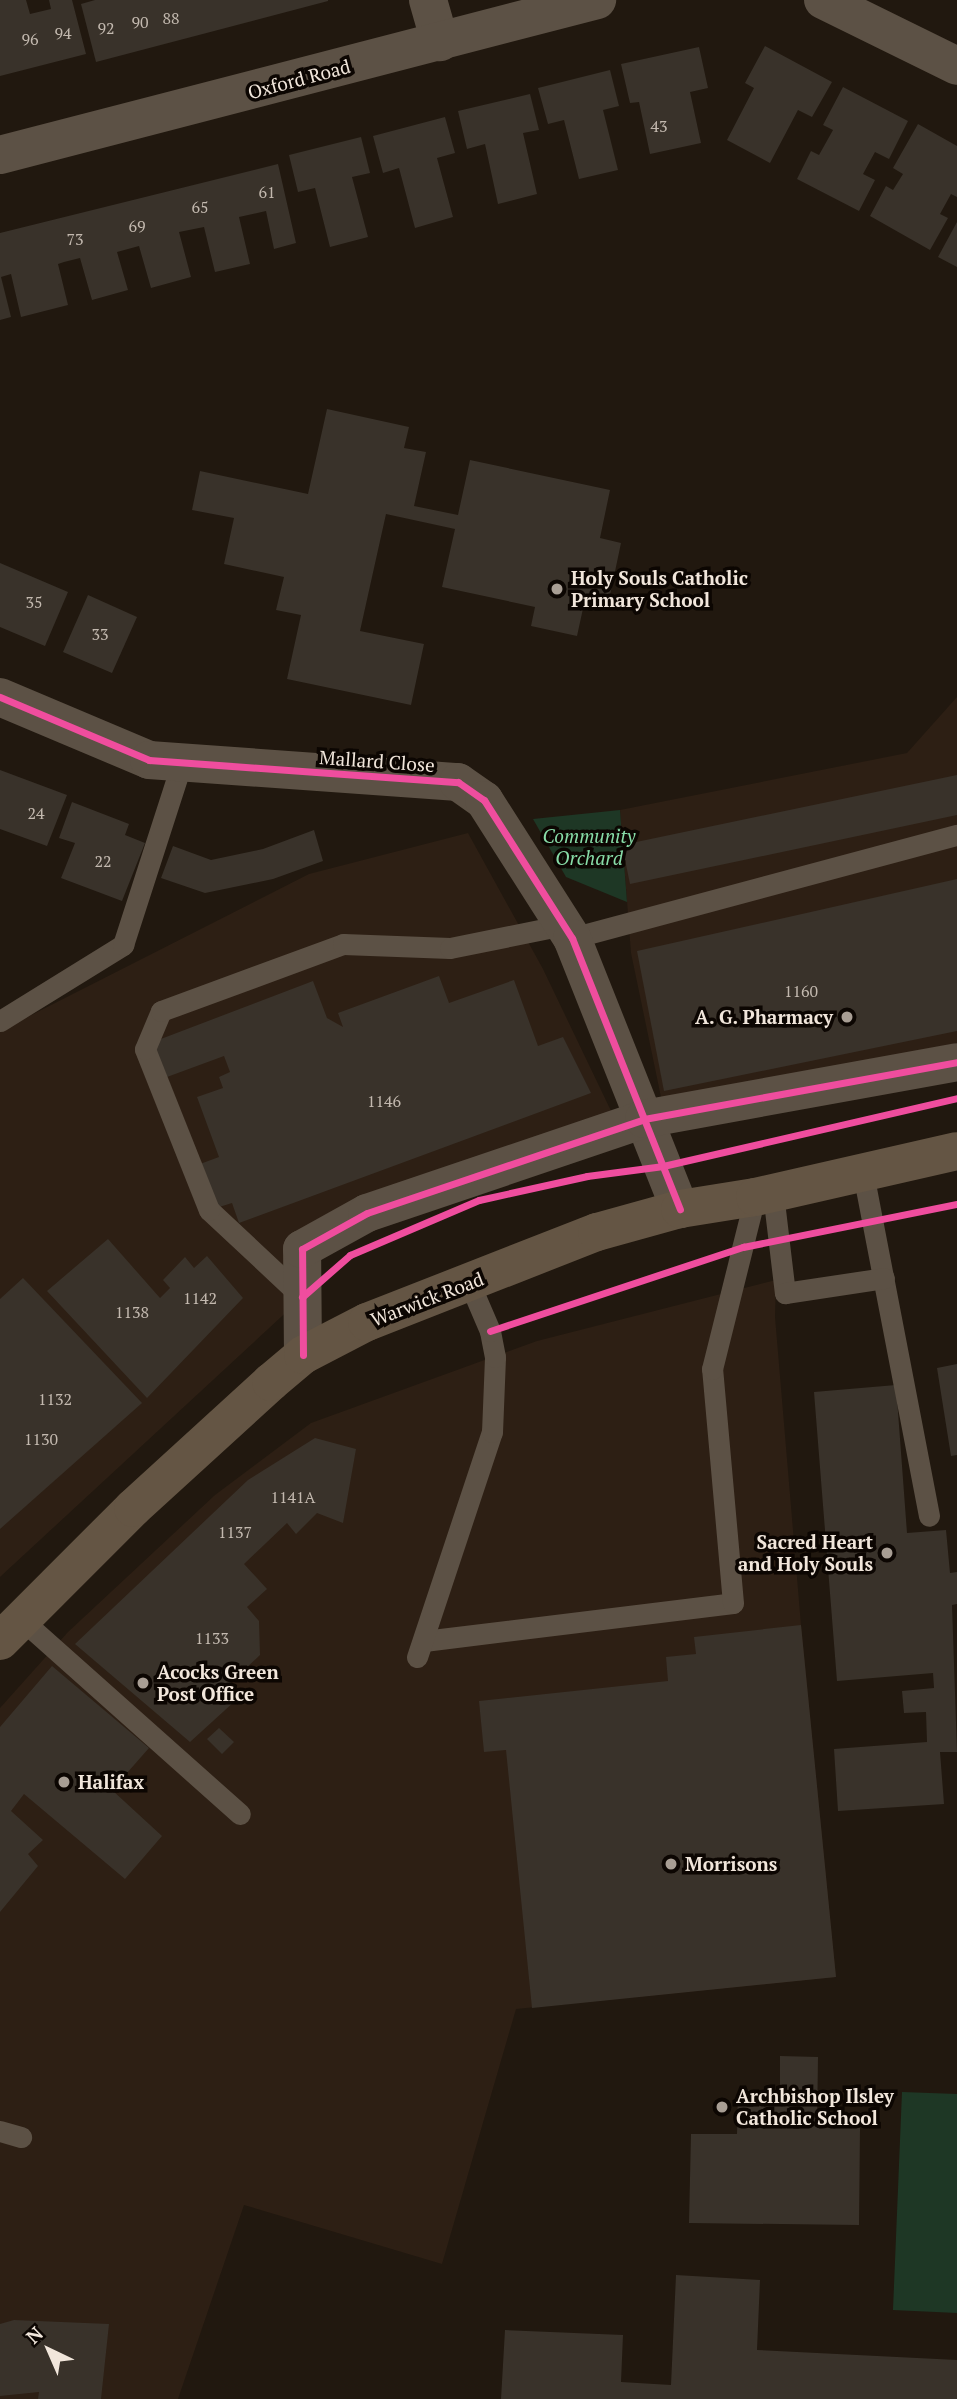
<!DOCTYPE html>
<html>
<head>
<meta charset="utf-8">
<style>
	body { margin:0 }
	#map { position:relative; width:957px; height:2399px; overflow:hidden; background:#21180f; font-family:"PT Serif",serif }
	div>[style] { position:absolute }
	.commercial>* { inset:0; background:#2d1f14 }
	.green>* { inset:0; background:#1e3725 }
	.building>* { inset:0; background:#39322a }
	.lane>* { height:21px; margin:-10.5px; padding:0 10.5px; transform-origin:10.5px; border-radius:10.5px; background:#5c5145 }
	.street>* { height:38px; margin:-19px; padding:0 19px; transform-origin:19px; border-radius:19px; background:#5c5145 }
	.highway>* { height:38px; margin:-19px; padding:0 19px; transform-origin:19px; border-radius:19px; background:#645544 }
	.cycleway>* { height:7px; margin:-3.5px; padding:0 3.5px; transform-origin:3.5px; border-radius:3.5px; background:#ef4d9e }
	.dots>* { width:19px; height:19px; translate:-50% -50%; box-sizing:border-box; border:4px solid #0c0602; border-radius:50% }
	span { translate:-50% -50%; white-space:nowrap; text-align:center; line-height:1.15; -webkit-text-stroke:7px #0c0602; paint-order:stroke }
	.number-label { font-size:16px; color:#c3b9af }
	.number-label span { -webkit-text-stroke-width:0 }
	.street-label { font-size:19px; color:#f1e6db }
	.poi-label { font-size:19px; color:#f1e6db; font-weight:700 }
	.left { translate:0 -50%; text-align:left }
	.right { translate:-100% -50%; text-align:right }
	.park-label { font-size:19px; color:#88dda8; font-style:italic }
	.north { position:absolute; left:14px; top:2315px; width:70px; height:70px; -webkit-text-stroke:5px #0c0602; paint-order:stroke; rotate:316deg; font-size:19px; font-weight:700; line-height:28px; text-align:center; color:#f1e6db }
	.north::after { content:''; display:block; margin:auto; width:24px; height:32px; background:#f1e6db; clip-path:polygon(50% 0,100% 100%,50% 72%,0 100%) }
</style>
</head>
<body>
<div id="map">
	<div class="commercial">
		<div style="clip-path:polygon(957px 697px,957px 1043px,662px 1102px,631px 953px,620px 810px,907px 753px)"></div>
		<div style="clip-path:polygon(468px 833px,543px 969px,613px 1115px,287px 1249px,294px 1305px,0 1577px,0 1031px,309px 874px)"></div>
		<div style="clip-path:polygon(776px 1280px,775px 1317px,801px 1625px,836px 1977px,516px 2009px,442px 2264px,244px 2205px,178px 2399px,0 2399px,0 1708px,68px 1632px,215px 1495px,311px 1423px,537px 1341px)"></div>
	</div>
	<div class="green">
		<div style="clip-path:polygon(620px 810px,627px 902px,566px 877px,533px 819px)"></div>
		<div style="clip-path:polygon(902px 2092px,957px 2094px,957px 2313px,893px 2310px)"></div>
	</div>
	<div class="building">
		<div style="clip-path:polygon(0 0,26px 0,30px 14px,51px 9px,49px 0,72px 0,86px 54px,0 76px)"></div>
		<div style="clip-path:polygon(95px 0,328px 0,328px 1px,96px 62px,81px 4px)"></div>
		<div style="clip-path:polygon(765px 46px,832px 82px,812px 117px,798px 110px,770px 163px,727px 140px,754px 88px,745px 83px)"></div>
		<div style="clip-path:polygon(699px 47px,708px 88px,690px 92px,701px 143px,650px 154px,639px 102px,630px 103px,621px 64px)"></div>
		<div style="clip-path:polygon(610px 70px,619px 106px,603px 110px,618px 170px,579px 179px,564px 120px,548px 124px,538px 88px)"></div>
		<div style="clip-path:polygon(843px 87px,908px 121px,889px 159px,875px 152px,863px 174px,875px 180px,859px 211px,797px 179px,811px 151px,819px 155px,833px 130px,823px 125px)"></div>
		<div style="clip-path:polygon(530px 94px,539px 130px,523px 133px,537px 194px,498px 204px,485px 144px,467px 149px,458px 111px)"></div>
		<div style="clip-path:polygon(445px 117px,455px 153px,437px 158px,453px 217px,415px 228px,399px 168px,383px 173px,373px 136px)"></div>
		<div style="clip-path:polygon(918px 124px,957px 146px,957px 197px,951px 194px,940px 214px,948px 218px,930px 250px,870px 216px,886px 186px,893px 190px,903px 174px,893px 168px)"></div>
		<div style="clip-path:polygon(361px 137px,370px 173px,352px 177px,368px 237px,330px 247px,315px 188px,298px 192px,289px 155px)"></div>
		<div style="clip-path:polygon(278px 164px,296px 243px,274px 249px,266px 211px,239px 217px,250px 264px,215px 272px,204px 227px,179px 232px,191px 277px,151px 288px,139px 246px,117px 252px,128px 290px,92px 300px,80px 258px,64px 262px,58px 264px,68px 305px,21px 317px,11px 274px,1px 277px,11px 317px,0 320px,0 233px)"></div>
		<div style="clip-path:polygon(957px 222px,957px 267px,938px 257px)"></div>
		<div style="clip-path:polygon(327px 409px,409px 427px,404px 448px,426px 452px,414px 506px,458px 515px,470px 460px,610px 490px,600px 538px,621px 543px,609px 600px,586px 595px,577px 636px,531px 626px,535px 607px,442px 587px,455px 529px,386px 514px,360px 631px,424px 644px,411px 705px,287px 679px,301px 615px,276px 610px,284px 577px,224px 564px,234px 518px,192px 510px,200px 471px,308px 494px)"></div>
		<div style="clip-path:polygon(0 563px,68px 592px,45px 646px,0 627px)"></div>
		<div style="clip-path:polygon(88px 595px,137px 617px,112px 673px,63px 652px)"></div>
		<div style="clip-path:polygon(0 770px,67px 795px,47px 846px,0 829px)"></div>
		<div style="clip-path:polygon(957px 775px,957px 815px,630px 884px,622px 845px)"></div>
		<div style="clip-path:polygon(72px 802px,129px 824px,125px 835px,145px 843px,122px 901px,61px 878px,75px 843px,59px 838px)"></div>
		<div style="clip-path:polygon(314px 830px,323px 861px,273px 879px,205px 893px,161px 878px,173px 846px,211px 860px,263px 849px)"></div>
		<div style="clip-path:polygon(957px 879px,957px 1031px,664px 1091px,637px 951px)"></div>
		<div style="clip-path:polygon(439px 976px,449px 1003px,514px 980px,538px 1046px,563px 1037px,591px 1093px,239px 1223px,232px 1203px,216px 1208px,200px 1164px,219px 1157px,197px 1097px,223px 1088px,219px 1077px,230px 1072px,224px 1056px,167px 1077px,153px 1042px,313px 981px,327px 1018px,343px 1027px,338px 1013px)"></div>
		<div style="clip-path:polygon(108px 1239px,160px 1298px,170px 1288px,163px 1280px,185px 1257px,194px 1268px,207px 1256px,243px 1298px,147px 1398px,47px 1291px)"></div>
		<div style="clip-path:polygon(23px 1278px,142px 1403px,0 1529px,0 1299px)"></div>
		<div style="clip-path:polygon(957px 1364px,957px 1455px,951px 1456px,937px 1368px)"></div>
		<div style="clip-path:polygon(896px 1385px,907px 1533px,946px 1530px,950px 1573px,957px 1572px,957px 1604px,952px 1605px,957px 1752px,940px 1752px,944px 1804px,838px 1811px,834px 1749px,927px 1742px,926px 1712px,904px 1713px,902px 1691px,934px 1688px,933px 1673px,837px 1681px,814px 1392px)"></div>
		<div style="clip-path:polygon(315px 1438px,356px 1449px,343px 1523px,317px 1513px,296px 1534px,287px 1523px,244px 1564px,267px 1589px,247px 1607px,259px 1621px,260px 1655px,224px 1689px,235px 1701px,190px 1742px,75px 1644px,248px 1480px)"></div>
		<div style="clip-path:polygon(801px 1625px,836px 1977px,532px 2008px,506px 1750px,484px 1752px,479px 1701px,668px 1681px,666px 1657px,696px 1654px,694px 1637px)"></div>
		<div style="clip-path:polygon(52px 1666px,149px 1748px,112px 1790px,162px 1836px,125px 1879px,24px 1794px,11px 1811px,43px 1840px,28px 1854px,38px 1866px,0 1912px,0 1727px)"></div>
		<div style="clip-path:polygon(219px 1728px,234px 1742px,222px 1754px,207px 1739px)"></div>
		<div style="clip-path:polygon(780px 2056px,818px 2057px,817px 2128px,860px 2128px,859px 2225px,689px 2223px,691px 2134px,737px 2134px,738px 2090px,780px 2091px)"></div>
		<div style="clip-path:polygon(676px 2275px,760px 2280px,757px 2350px,957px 2360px,957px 2399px,501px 2399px,505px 2330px,623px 2335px,621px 2382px,671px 2385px)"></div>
		<div style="clip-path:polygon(14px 2320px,109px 2324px,101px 2399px,38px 2399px,39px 2392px,0 2396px,0 2324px)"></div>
	</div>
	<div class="lane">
		<div style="left:572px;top:938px;width:399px;rotate:-15deg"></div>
		<div style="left:0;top:1021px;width:145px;rotate:-31.7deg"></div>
		<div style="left:123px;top:945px;width:192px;rotate:-72.1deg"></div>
		<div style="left:863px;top:1173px;width:349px;rotate:79.1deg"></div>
		<div style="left:773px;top:1193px;width:101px;rotate:83.2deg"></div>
		<div style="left:785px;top:1293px;width:100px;rotate:-8.6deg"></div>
		<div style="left:302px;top:1297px;width:127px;rotate:-136.9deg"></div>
		<div style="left:209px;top:1210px;width:173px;rotate:-111.7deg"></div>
		<div style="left:145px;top:1049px;width:41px;rotate:-67.2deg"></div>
		<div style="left:161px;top:1011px;width:194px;rotate:-20.2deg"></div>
		<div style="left:343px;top:944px;width:107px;rotate:2.1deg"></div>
		<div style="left:450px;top:948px;width:116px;rotate:-11.4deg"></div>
		<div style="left:21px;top:1619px;width:293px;rotate:41.7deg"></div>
		<div style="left:424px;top:1641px;width:311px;rotate:-7deg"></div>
		<div style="left:733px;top:1603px;width:235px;rotate:-95.1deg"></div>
		<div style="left:712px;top:1369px;width:177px;rotate:-76deg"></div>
		<div style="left:417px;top:1657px;width:237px;rotate:-71.6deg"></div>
		<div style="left:492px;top:1432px;width:75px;rotate:-87.7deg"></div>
		<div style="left:495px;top:1357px;width:26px;rotate:-101deg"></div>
		<div style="left:490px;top:1331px;width:53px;rotate:-113.2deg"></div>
		<div style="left:0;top:2131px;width:22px;rotate:16deg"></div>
	</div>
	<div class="street">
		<div style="left:428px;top:0;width:44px;rotate:74.1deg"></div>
		<div style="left:823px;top:0;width:149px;rotate:26.2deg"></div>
		<div style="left:0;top:155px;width:617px;rotate:-14.55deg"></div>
		<div style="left:0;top:697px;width:162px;rotate:22.9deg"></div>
		<div style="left:149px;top:760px;width:310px;rotate:4.1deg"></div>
		<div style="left:458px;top:782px;width:32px;rotate:35deg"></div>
		<div style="left:484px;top:800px;width:164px;rotate:57.5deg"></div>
		<div style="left:572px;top:938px;width:292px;rotate:68.3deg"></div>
		<div style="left:303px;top:1355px;width:106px;rotate:-90.5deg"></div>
		<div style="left:302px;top:1249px;width:74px;rotate:-29deg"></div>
		<div style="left:367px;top:1213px;width:293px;rotate:-18.7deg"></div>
		<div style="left:644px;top:1119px;width:318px;rotate:-10.3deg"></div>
	</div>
	<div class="highway">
		<div style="left:0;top:1641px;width:188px;rotate:-45deg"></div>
		<div style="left:133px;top:1508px;width:187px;rotate:-42.4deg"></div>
		<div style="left:271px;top:1382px;width:42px;rotate:-40.2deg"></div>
		<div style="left:303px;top:1355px;width:72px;rotate:-27.3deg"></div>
		<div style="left:367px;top:1322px;width:247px;rotate:-21.4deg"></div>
		<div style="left:597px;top:1232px;width:86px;rotate:-15.5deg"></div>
		<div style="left:680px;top:1209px;width:76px;rotate:-9.1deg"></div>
		<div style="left:755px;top:1197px;width:207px;rotate:-12.8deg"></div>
	</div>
	<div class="cycleway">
		<div style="left:0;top:697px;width:162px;rotate:22.9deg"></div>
		<div style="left:149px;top:760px;width:310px;rotate:4.1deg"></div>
		<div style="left:458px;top:782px;width:32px;rotate:35deg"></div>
		<div style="left:484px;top:800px;width:164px;rotate:57.5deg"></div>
		<div style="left:572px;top:938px;width:292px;rotate:68.3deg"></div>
		<div style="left:302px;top:1297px;width:64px;rotate:-41.2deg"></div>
		<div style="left:350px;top:1255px;width:140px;rotate:-23.1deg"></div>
		<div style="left:479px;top:1200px;width:111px;rotate:-12.5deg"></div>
		<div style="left:587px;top:1176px;width:77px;rotate:-7.5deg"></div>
		<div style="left:663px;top:1166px;width:302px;rotate:-13deg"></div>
		<div style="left:490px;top:1331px;width:267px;rotate:-18.4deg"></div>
		<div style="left:743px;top:1247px;width:218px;rotate:-11.4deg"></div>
		<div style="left:303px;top:1355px;width:106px;rotate:-90.5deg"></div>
		<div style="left:302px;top:1249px;width:74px;rotate:-29deg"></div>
		<div style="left:367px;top:1213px;width:293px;rotate:-18.7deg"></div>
		<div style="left:644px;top:1119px;width:318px;rotate:-10.3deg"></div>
	</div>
	<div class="dots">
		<div style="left:557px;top:589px;background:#a89e94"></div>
		<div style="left:847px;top:1017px;background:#a89e94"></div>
		<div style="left:887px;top:1553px;background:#a89e94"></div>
		<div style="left:143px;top:1683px;background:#a89e94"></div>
		<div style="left:64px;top:1782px;background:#a89e94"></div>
		<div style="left:671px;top:1864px;background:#a89e94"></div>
		<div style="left:722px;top:2107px;background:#a89e94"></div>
	</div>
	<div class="number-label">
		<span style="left:171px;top:18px">88</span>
		<span style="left:140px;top:22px">90</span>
		<span style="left:106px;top:28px">92</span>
		<span style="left:63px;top:33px">94</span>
		<span style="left:30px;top:39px">96</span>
		<span style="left:659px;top:126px">43</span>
		<span style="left:267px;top:192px">61</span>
		<span style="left:200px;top:207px">65</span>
		<span style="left:137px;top:226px">69</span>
		<span style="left:75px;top:239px">73</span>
		<span style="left:34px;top:602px">35</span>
		<span style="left:100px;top:634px">33</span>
		<span style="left:36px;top:813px">24</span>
		<span style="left:103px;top:861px">22</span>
		<span style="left:801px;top:991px">1160</span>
		<span style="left:384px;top:1101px">1146</span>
		<span style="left:200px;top:1298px">1142</span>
		<span style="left:132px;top:1312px">1138</span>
		<span style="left:55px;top:1399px">1132</span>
		<span style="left:41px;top:1439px">1130</span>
		<span style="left:293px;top:1497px">1141A</span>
		<span style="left:235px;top:1532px">1137</span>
		<span style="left:212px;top:1638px">1133</span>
	</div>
	<div class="street-label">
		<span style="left:299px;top:79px;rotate:-15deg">Oxford Road</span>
		<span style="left:377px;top:761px;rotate:4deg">Mallard Close</span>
		<span style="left:427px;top:1299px;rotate:-21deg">Warwick Road</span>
	</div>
	<div class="poi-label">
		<span class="left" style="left:571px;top:589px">Holy Souls Catholic<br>Primary School</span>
		<span class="right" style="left:833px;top:1017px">A. G. Pharmacy</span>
		<span class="right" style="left:873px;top:1553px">Sacred Heart<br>and Holy Souls</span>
		<span class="left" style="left:157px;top:1683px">Acocks Green<br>Post Office</span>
		<span class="left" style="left:78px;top:1782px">Halifax</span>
		<span class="left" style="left:685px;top:1864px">Morrisons</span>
		<span class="left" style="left:736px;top:2107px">Archbishop Ilsley<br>Catholic School</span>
	</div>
	<div class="park-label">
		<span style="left:589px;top:847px">Community<br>Orchard</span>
	</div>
	<div class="north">N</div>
</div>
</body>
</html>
